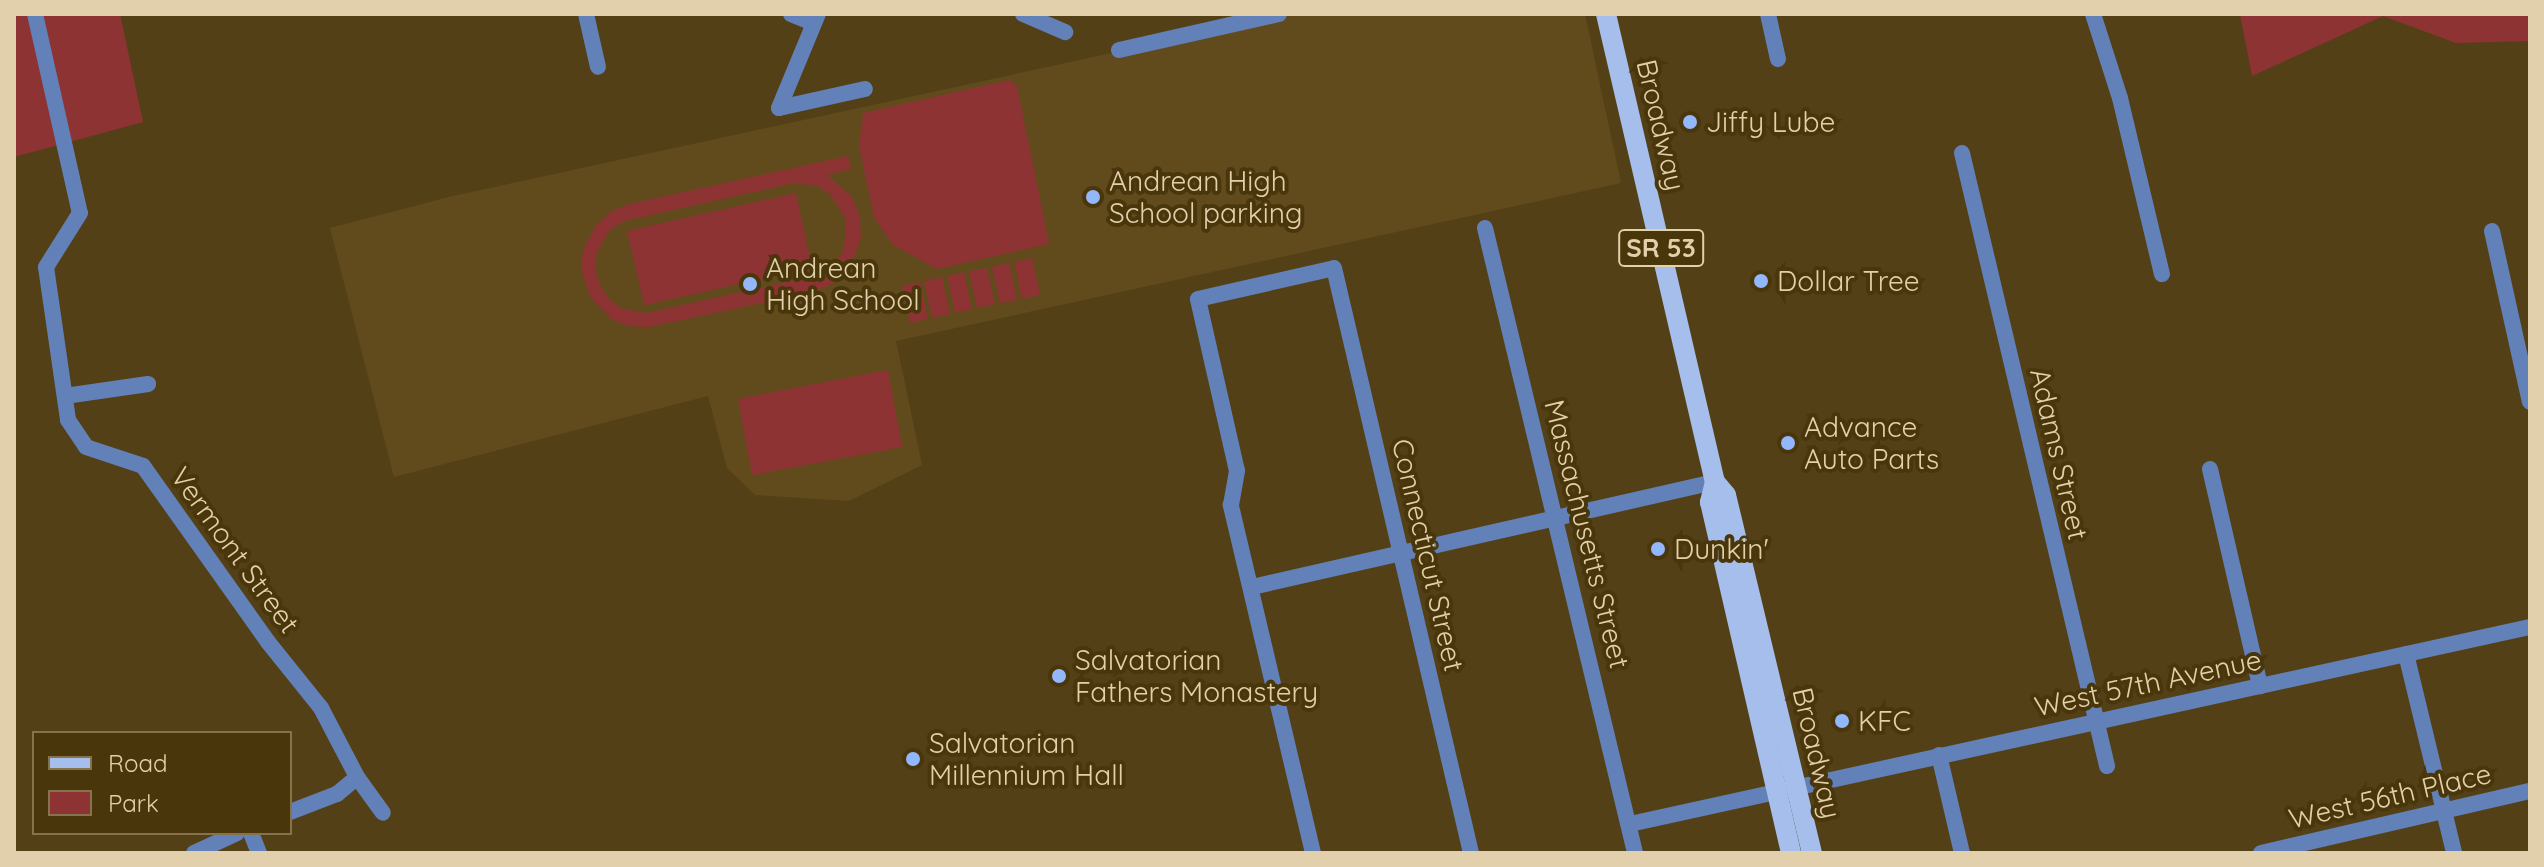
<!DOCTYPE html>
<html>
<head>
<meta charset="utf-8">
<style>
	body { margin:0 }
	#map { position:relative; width:2544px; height:867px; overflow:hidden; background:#544017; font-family:Quicksand,sans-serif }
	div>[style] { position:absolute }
	.built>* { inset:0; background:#614b1d }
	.green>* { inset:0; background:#8e3334 }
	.minor>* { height:16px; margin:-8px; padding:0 8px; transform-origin:8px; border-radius:8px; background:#6381b9 }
	.major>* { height:20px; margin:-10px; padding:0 10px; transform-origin:10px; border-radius:10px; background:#a5beeb }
	.dots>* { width:22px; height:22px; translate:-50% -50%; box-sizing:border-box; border:4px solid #49360b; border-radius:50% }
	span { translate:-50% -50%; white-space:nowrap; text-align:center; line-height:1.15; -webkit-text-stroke:8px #49360b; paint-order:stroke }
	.shield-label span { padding:2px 6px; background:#49360b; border:2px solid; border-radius:6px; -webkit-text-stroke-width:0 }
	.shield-label { font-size:26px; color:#e2cfab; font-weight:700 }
	.poi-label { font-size:28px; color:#e2cfab }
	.left { translate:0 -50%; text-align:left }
	.street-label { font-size:28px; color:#e2cfab }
	.frame { position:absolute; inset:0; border:16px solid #e2cfab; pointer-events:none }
	.legend { position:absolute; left:32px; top:731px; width:260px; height:104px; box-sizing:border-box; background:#49360b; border:2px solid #86734b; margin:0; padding:10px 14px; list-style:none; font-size:24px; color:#e2cfab }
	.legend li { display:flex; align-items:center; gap:16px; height:40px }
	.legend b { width:40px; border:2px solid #86734b }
</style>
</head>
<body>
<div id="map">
	<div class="built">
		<div style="clip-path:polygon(1292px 14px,1585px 14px,1621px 183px,896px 341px,922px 465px,849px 501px,755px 495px,727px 468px,708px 396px,394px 477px,330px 228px,453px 196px)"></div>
	</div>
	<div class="green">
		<div style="clip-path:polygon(14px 14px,120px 14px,143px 122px,14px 157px)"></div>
		<div style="clip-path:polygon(2240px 14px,2530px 14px,2530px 41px,2456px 43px,2383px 16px,2252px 76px)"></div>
		<div style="clip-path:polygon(1009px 80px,1017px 86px,1049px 244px,937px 269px,893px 245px,874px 217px,859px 146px,863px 113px)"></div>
		<div style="clip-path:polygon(evenodd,848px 156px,851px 169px,827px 175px,851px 196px,860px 216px,861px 238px,850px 268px,834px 283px,814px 292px,649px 327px,629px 326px,611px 319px,591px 298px,581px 270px,583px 250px,596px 225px,611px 212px,629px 204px,848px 156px,794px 183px,817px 186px,830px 194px,846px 219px,844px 249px,836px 262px,818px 275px,647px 313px,622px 309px,609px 299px,600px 285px,595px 269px,597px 252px,610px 230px,624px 221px,794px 183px)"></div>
		<div style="clip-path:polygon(796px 193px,812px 268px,644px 305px,627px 231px)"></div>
		<div style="clip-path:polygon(1032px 258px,1040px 295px,1022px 299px,1014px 262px)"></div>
		<div style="clip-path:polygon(1009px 263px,1017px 300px,1000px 303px,992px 267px)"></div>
		<div style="clip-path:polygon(987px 268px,995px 304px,977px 308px,969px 271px)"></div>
		<div style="clip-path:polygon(964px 272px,972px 309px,955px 313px,947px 276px)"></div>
		<div style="clip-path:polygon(942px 277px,950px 314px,932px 318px,924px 281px)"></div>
		<div style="clip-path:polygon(920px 282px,928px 319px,910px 323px,902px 286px)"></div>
		<div style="clip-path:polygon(888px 370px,902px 447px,752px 475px,738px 399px)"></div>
	</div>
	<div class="minor">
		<div style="left:35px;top:14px;width:204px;rotate:77.3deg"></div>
		<div style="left:80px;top:213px;width:64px;rotate:122.2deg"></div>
		<div style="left:46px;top:267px;width:155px;rotate:81.8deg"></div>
		<div style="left:68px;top:420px;width:32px;rotate:56deg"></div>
		<div style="left:86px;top:447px;width:60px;rotate:18.4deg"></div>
		<div style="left:143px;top:466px;width:216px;rotate:54.6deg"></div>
		<div style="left:268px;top:642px;width:85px;rotate:51.2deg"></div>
		<div style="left:321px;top:708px;width:78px;rotate:62.4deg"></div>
		<div style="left:357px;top:777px;width:44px;rotate:54.2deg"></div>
		<div style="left:586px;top:14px;width:54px;rotate:77.2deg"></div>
		<div style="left:791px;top:14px;width:24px;rotate:22deg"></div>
		<div style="left:1023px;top:14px;width:46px;rotate:23.2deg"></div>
		<div style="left:1768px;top:14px;width:46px;rotate:77.5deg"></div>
		<div style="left:2093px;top:14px;width:88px;rotate:72.2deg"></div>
		<div style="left:2120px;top:98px;width:181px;rotate:76.6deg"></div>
		<div style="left:1119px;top:50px;width:164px;rotate:-12.7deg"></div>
		<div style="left:779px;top:108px;width:102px;rotate:-67.5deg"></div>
		<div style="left:779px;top:108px;width:88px;rotate:-12.5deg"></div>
		<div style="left:1962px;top:153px;width:630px;rotate:76.69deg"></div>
		<div style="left:1485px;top:228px;width:643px;rotate:76.5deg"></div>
		<div style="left:2492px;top:231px;width:175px;rotate:77.5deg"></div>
		<div style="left:65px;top:396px;width:84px;rotate:-8.2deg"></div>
		<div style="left:2210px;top:469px;width:223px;rotate:77deg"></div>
		<div style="left:1252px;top:587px;width:475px;rotate:-12.8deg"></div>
		<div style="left:2406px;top:654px;width:205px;rotate:76.4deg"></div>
		<div style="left:1939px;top:755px;width:101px;rotate:76.8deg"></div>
		<div style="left:290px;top:812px;width:50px;rotate:-21deg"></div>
		<div style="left:337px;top:794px;width:26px;rotate:-40deg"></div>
		<div style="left:1630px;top:824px;width:921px;rotate:-12.35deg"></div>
		<div style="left:251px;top:833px;width:22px;rotate:68deg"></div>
		<div style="left:194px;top:853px;width:47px;rotate:-24.9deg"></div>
		<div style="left:1313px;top:853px;width:358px;rotate:-103.3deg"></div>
		<div style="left:1231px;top:505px;width:35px;rotate:-80deg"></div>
		<div style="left:1237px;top:471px;width:176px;rotate:-102.8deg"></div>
		<div style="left:1198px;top:299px;width:139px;rotate:-12.8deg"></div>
		<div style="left:1334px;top:268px;width:601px;rotate:76.82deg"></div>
		<div style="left:2261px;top:853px;width:276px;rotate:-13deg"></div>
	</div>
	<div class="major">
		<div style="left:1606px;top:14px;width:481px;rotate:76.9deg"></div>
		<div style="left:1715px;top:482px;width:17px;rotate:50deg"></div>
		<div style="left:1726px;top:495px;width:368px;rotate:76.5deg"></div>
		<div style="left:1715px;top:482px;width:21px;rotate:104deg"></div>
		<div style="left:1710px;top:502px;width:360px;rotate:77deg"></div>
	</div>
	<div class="dots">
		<div style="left:1690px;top:122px;background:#92b7fd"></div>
		<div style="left:1093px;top:197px;background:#92b7fd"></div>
		<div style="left:1761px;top:281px;background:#92b7fd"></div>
		<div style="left:750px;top:284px;background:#92b7fd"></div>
		<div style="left:1788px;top:443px;background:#92b7fd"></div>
		<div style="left:1658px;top:549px;background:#92b7fd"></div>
		<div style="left:1059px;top:676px;background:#92b7fd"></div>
		<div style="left:1842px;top:721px;background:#92b7fd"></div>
		<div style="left:913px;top:759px;background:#92b7fd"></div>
	</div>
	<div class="shield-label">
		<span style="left:1661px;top:248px">SR 53</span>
	</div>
	<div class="poi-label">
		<span class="left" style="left:1706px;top:122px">Jiffy Lube</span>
		<span class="left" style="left:1109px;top:197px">Andrean High<br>School parking</span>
		<span class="left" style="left:766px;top:284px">Andrean<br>High School</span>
		<span class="left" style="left:1777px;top:281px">Dollar Tree</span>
		<span class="left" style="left:1804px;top:443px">Advance<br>Auto Parts</span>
		<span class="left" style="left:1674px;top:549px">Dunkin'</span>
		<span class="left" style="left:1075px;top:676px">Salvatorian<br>Fathers Monastery</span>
		<span class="left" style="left:1858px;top:721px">KFC</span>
		<span class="left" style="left:929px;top:759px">Salvatorian<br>Millennium Hall</span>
	</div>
	<div class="street-label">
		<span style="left:1661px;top:125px;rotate:77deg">Broadway</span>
		<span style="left:2059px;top:454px;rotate:77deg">Adams Street</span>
		<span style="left:1587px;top:534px;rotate:76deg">Massachusetts Street</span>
		<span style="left:235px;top:550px;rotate:54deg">Vermont Street</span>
		<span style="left:1428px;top:555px;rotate:77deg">Connecticut Street</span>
		<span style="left:2148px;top:683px;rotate:-12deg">West 57th Avenue</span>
		<span style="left:1817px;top:753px;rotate:77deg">Broadway</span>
		<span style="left:2390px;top:796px;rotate:-13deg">West 56th Place</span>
	</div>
	<div class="frame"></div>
	<ul class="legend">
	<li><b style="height:10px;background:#a5beeb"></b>Road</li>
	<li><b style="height:22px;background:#8e3334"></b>Park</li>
	</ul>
</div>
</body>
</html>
